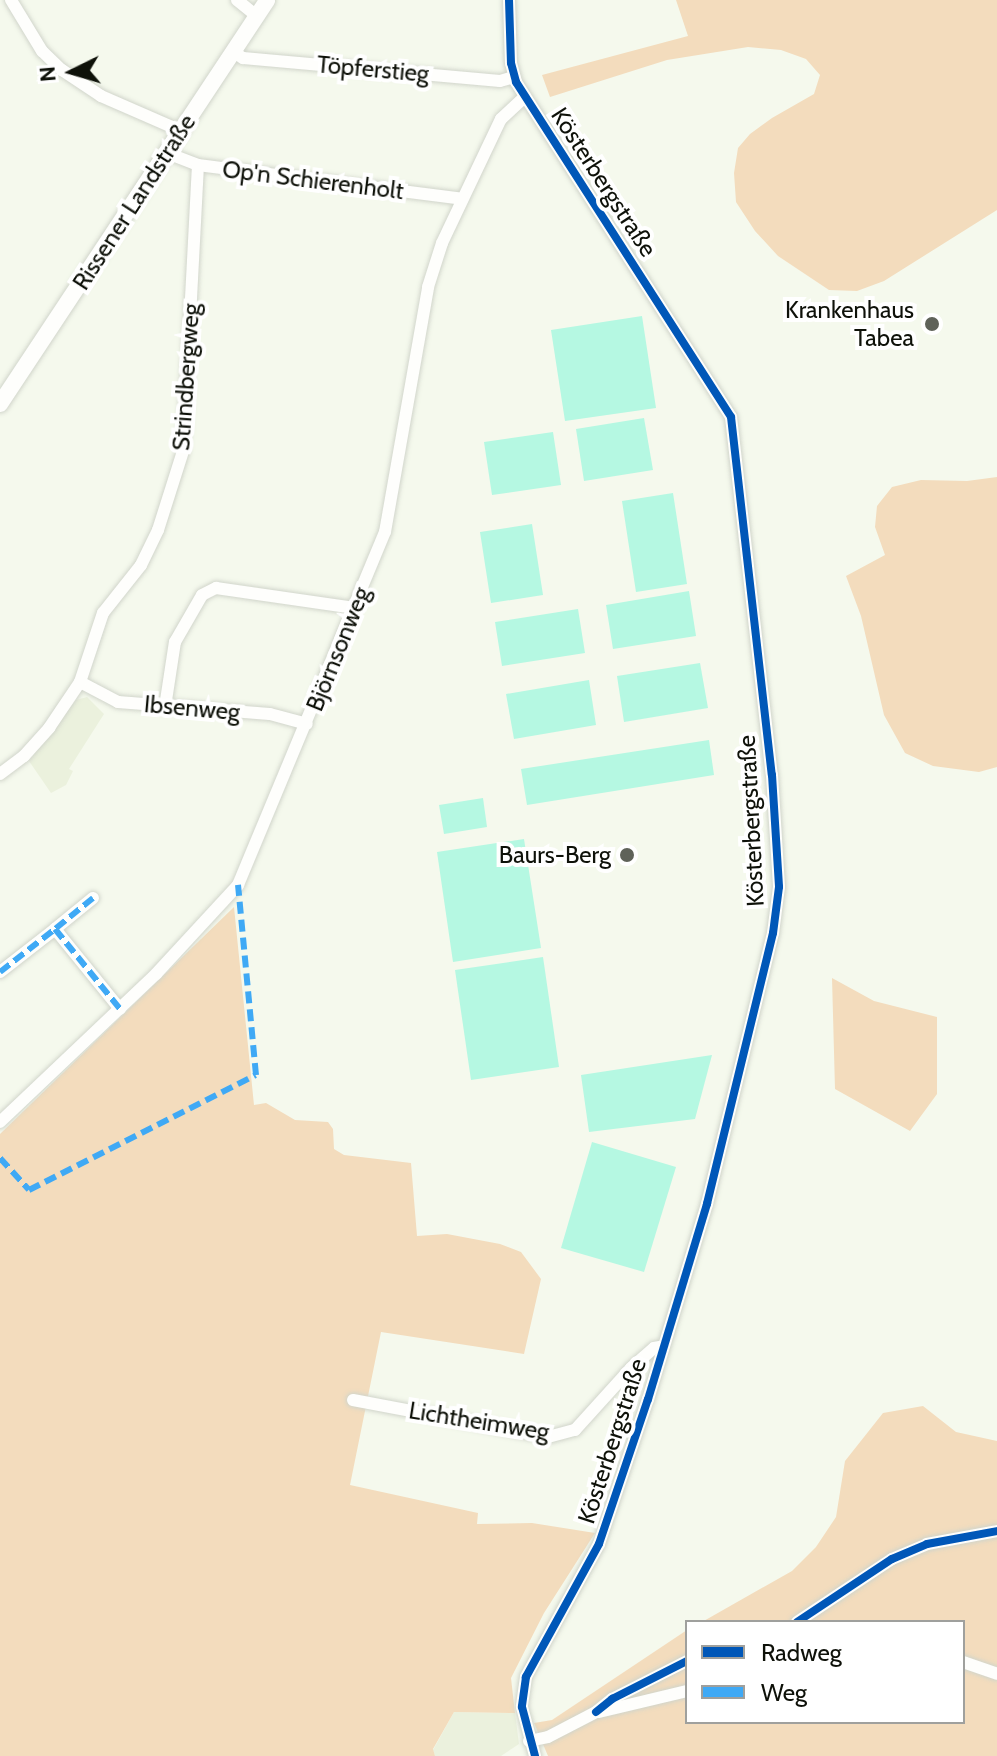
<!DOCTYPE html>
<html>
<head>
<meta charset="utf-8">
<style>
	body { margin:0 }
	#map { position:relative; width:997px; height:1756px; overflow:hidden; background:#f5f9ed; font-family:Cabin,sans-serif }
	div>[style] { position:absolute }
	.built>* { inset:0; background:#ebf1dd }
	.green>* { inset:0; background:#f3dcbd }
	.water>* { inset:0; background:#b5f8e2 }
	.roads { filter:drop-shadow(0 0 2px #d1d5cb) drop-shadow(0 0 2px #d1d5cb) }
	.minor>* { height:12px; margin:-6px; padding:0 6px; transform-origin:6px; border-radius:6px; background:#fefefc }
	.major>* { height:16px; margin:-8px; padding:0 8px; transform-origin:8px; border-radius:8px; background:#fefefc }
	.quiet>* { height:6px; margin-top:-3px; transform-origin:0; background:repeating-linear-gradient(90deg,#3fa9f5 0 12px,transparent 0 18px) }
	.cycleway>* { height:8px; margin:-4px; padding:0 4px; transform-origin:4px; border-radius:4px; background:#0057b8 }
	.dots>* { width:22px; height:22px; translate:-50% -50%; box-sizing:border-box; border:4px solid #fff; border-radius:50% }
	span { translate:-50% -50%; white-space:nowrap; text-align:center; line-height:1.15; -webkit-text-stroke:8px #fff; paint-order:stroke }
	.street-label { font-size:24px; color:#0e1109 }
	.poi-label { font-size:24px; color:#0e1109 }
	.right { translate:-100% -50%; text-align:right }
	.legend { position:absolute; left:685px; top:1620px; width:280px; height:104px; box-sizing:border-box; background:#fff; border:2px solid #9fa09d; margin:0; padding:10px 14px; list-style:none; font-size:24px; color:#0e1109 }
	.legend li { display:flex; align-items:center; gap:16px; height:40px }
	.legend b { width:40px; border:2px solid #9fa09d }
	.north { position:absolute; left:32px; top:32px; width:80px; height:80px; -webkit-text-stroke:6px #fff; paint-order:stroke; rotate:265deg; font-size:22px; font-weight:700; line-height:32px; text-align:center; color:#0e1109 }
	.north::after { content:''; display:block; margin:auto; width:28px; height:36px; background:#0e1109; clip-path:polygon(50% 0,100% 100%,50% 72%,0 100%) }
</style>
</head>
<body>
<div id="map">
	<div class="built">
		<div style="clip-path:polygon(87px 697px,104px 714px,69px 769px,73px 771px,66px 785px,51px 793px,29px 761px,76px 700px)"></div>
		<div style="clip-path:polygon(454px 1712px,515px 1713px,519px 1744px,501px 1756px,435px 1756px,433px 1750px)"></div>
	</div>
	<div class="green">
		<div style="clip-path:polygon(676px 0,997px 0,997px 210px,884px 281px,857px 291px,829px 290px,778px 256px,755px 231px,736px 202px,734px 173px,738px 148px,750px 134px,772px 118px,814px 94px,820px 75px,806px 59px,781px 50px,748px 47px,667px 60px,550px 97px,542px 75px,688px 36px)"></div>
		<div style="clip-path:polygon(997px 477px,997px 767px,979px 772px,933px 766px,905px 753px,884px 715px,861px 616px,846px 576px,885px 555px,875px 527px,877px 506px,892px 487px,921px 480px,967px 481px)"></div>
		<div style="clip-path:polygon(234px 907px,254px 1105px,266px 1103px,295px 1120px,328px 1122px,333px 1129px,334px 1149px,344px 1155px,411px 1163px,417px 1236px,447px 1234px,500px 1244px,521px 1252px,541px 1279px,524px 1354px,381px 1332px,350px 1485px,478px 1513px,477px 1524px,532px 1523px,595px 1533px,544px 1613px,511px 1678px,515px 1713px,454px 1712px,433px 1749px,435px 1756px,0 1756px,0 1134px)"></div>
		<div style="clip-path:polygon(832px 978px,874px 1001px,937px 1017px,937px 1094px,910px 1131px,835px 1089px)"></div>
		<div style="clip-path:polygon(923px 1406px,956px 1432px,997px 1441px,997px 1756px,548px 1756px,534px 1723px,552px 1720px,687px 1630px,687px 1722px,963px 1722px,963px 1622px,702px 1622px,792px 1571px,816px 1547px,836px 1517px,845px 1461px,883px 1413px)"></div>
	</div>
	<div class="water">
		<div style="clip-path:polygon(642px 316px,656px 408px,565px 421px,551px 330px)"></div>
		<div style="clip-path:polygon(644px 418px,653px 470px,584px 481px,576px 429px)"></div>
		<div style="clip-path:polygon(553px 432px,561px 485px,492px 495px,484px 442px)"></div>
		<div style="clip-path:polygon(673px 493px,687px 584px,636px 592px,622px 501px)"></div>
		<div style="clip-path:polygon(532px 524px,543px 595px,491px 603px,480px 532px)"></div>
		<div style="clip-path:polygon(689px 591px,696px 636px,613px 649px,606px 605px)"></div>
		<div style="clip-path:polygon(578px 609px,585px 653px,502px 666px,495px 622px)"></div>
		<div style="clip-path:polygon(700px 663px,708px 708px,624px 722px,617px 676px)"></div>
		<div style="clip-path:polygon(589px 680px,596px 725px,514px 739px,506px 694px)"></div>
		<div style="clip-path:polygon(709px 740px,714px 775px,527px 805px,521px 769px)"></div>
		<div style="clip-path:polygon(483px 798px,487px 827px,444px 834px,439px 805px)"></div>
		<div style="clip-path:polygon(524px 839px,541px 948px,453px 962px,437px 852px)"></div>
		<div style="clip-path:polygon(543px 957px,559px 1067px,471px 1080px,455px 970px)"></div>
		<div style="clip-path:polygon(712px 1055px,695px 1119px,589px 1132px,581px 1075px)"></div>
		<div style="clip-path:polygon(592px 1142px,676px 1167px,644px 1272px,561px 1248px)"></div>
	</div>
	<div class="roads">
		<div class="minor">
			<div style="left:11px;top:0;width:60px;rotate:58.7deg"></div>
			<div style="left:42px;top:51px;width:28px;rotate:44deg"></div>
			<div style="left:62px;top:70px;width:47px;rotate:33.7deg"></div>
			<div style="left:101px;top:96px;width:87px;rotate:23.6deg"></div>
			<div style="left:237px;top:0;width:26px;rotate:39deg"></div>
			<div style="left:509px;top:0;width:63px;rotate:88.2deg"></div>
			<div style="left:511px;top:63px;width:20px;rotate:75deg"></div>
			<div style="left:516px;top:82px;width:398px;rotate:57.3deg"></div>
			<div style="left:731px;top:417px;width:360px;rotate:83.5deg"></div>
			<div style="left:772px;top:775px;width:112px;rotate:86.4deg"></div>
			<div style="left:779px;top:887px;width:46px;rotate:97.4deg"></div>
			<div style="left:773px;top:933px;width:279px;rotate:103.7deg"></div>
			<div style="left:707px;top:1204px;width:204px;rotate:106.8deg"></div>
			<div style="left:648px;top:1399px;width:153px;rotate:108.7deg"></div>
			<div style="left:599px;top:1544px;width:152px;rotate:118.8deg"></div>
			<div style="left:526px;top:1677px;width:30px;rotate:98deg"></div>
			<div style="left:522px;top:1707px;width:51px;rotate:75.1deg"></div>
			<div style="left:234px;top:52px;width:11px;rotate:34deg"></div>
			<div style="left:243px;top:58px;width:258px;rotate:5.1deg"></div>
			<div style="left:500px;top:81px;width:15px;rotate:-16deg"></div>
			<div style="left:167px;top:153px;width:33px;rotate:21deg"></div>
			<div style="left:198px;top:165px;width:266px;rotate:7.3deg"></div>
			<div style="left:80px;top:682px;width:43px;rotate:27.8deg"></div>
			<div style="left:118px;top:702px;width:152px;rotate:4.5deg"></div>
			<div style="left:270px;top:714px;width:38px;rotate:15deg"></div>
			<div style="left:165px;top:707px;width:66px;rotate:-81.3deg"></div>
			<div style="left:175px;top:642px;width:54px;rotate:-60.1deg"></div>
			<div style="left:202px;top:595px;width:16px;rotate:-27deg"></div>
			<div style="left:216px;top:588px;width:140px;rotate:8.2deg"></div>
			<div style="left:0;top:774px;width:30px;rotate:-37deg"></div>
			<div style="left:24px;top:756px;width:38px;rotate:-48deg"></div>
			<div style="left:49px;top:728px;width:55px;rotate:-56deg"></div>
			<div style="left:80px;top:682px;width:73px;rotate:-71.6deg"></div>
			<div style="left:103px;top:613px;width:61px;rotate:-51.6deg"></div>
			<div style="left:141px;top:565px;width:39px;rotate:-64deg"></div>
			<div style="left:158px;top:530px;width:83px;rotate:-72.4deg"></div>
			<div style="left:183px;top:451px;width:286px;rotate:-87deg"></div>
			<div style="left:93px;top:898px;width:49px;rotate:140.8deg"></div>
			<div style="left:55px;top:929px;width:103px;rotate:50.9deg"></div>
			<div style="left:0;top:972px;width:70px;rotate:-38deg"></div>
			<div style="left:0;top:1122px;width:215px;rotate:-43.5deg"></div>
			<div style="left:156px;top:974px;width:121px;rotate:-47.3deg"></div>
			<div style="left:238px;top:885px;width:382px;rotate:-67.4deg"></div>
			<div style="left:385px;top:532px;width:249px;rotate:-80deg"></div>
			<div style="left:428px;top:287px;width:46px;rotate:-72.3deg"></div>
			<div style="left:442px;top:243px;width:137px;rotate:-64.6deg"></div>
			<div style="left:501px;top:119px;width:33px;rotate:-43deg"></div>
			<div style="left:353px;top:1400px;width:198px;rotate:10.7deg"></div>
			<div style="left:548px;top:1437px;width:28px;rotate:-15deg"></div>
			<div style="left:575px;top:1430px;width:84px;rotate:-47.9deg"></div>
			<div style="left:631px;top:1368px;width:30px;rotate:-41deg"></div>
			<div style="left:654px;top:1348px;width:10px;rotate:-11deg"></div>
			<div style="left:797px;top:1622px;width:114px;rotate:-33.6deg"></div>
			<div style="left:892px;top:1559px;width:38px;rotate:-23deg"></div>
			<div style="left:927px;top:1544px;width:71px;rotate:-10.5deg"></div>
			<div style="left:963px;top:1662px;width:36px;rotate:19deg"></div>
			<div style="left:599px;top:1712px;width:90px;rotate:-13.4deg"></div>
			<div style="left:529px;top:1741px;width:19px;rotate:-12deg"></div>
			<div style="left:548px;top:1737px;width:54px;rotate:-27.5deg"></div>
			<div style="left:596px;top:1712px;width:21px;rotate:-39deg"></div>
			<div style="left:612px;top:1699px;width:84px;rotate:-26.9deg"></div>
		</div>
		<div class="major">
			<div style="left:0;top:404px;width:484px;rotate:-56.5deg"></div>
		</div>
	</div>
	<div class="quiet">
		<div style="left:93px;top:898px;width:49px;rotate:140.8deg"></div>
		<div style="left:55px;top:929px;width:103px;rotate:50.9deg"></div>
		<div style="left:0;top:972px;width:70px;rotate:-38deg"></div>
		<div style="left:0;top:1158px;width:43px;rotate:47.8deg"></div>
		<div style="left:29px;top:1190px;width:254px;rotate:-26.9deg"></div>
		<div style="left:256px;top:1075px;width:191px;rotate:-95.4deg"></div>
	</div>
	<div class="cycleway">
		<div style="left:509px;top:0;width:63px;rotate:88.2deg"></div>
		<div style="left:511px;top:63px;width:20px;rotate:75deg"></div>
		<div style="left:516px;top:82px;width:398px;rotate:57.3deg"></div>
		<div style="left:731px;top:417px;width:360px;rotate:83.5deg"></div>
		<div style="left:772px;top:775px;width:112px;rotate:86.4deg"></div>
		<div style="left:779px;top:887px;width:46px;rotate:97.4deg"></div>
		<div style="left:773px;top:933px;width:279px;rotate:103.7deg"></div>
		<div style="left:707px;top:1204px;width:204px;rotate:106.8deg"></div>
		<div style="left:648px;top:1399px;width:153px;rotate:108.7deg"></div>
		<div style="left:599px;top:1544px;width:152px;rotate:118.8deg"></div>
		<div style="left:526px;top:1677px;width:30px;rotate:98deg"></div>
		<div style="left:522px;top:1707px;width:51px;rotate:75.1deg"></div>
		<div style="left:797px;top:1622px;width:114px;rotate:-33.6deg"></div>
		<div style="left:892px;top:1559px;width:38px;rotate:-23deg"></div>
		<div style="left:927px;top:1544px;width:71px;rotate:-10.5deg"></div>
		<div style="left:596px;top:1712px;width:21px;rotate:-39deg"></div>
		<div style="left:612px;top:1699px;width:84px;rotate:-26.9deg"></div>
	</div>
	<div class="dots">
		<div style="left:932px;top:324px;background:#5f6259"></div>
		<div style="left:627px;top:855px;background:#5f6259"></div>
	</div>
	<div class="street-label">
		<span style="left:373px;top:69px;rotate:5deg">Töpferstieg</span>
		<span style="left:313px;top:180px;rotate:7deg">Op'n Schierenholt</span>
		<span style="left:604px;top:182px;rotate:57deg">Kösterbergstraße</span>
		<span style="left:134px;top:202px;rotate:-57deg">Rissener Landstraße</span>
		<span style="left:186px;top:377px;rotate:-86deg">Strindbergweg</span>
		<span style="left:338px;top:649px;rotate:-68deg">Björnsonweg</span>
		<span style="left:192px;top:708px;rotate:5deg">Ibsenweg</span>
		<span style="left:751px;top:821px;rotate:-93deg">Kösterbergstraße</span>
		<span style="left:479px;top:1421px;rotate:9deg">Lichtheimweg</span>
		<span style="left:612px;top:1441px;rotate:-72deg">Kösterbergstraße</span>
	</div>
	<div class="poi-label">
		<span class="right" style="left:914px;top:324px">Krankenhaus<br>Tabea</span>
		<span class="right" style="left:611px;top:855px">Baurs-Berg</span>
	</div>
	<ul class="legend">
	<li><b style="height:10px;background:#0057b8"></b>Radweg</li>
	<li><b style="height:10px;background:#3fa9f5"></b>Weg</li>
	</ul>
	<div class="north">N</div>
</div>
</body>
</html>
